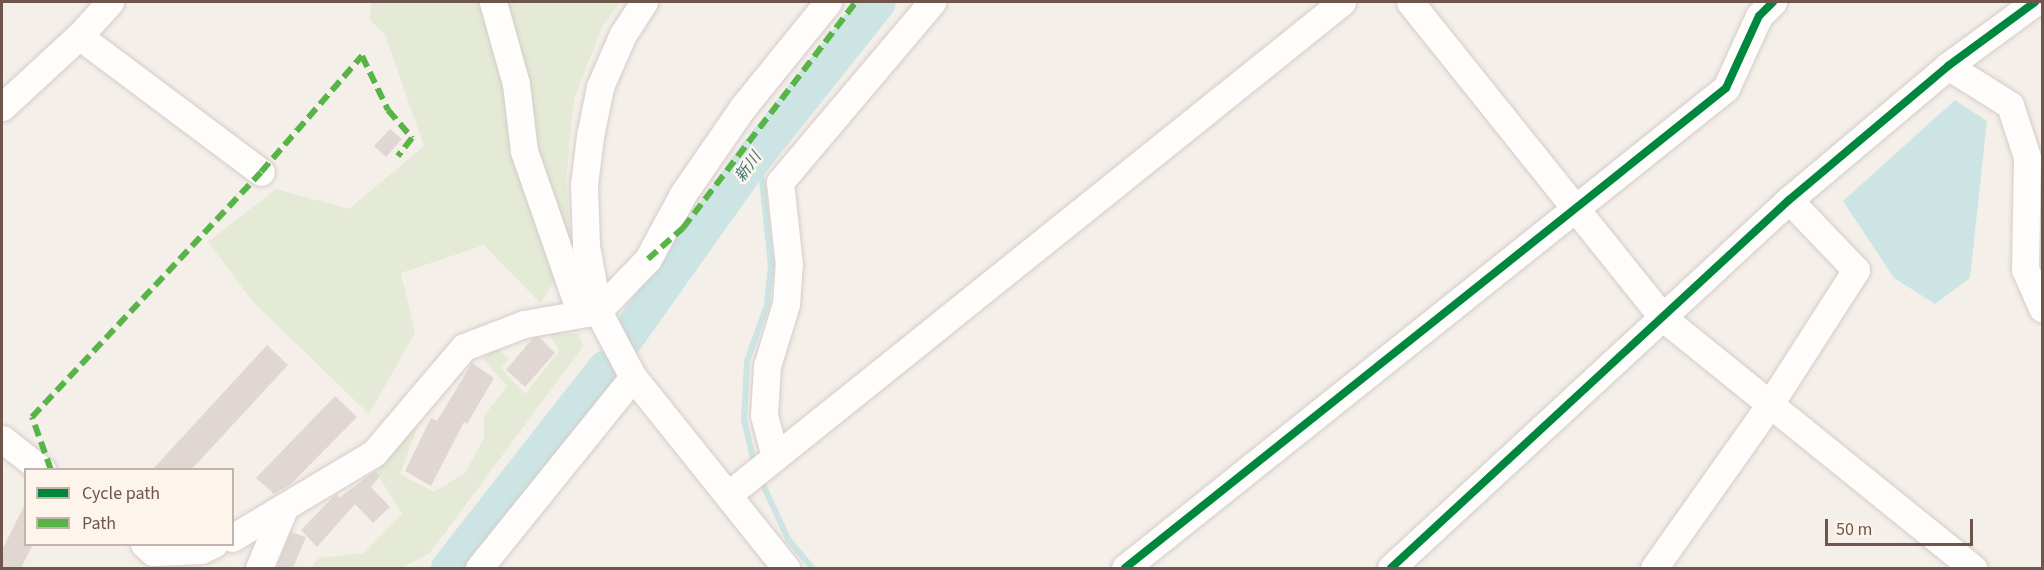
<!DOCTYPE html>
<html>
<head>
<meta charset="utf-8">
<style>
	body { margin:0 }
	#map { position:relative; width:2044px; height:570px; overflow:hidden; background:#f5efea; font-family:"Source Sans 3","Noto Sans JP",sans-serif }
	div>[style] { position:absolute }
	.green>* { inset:0; background:#e4ead6 }
	.water>* { inset:0; background:#cce5e4 }
	.stream>* { height:6px; margin:-3px; padding:0 3px; transform-origin:3px; border-radius:3px; background:#cce5e4 }
	.river>* { height:36px; margin:-18px; padding:0 18px; transform-origin:18px; border-radius:18px; background:#cce5e4 }
	.building>* { inset:0; background:#e1d7d2 }
	.roads { filter:drop-shadow(0 0 2px #d4ccc8) drop-shadow(0 0 2px #d4ccc8) }
	.minor>* { height:27px; margin:-13.5px; padding:0 13.5px; transform-origin:13.5px; border-radius:13.5px; background:#fefdfc }
	.quiet>* { height:6px; margin-top:-3px; transform-origin:0; background:repeating-linear-gradient(90deg,#59b447 0 12px,transparent 0 18px) }
	.cycleway>* { height:8px; margin:-4px; padding:0 4px; transform-origin:4px; border-radius:4px; background:#00873e }
	span { translate:-50% -50%; white-space:nowrap; text-align:center; line-height:1.15; -webkit-text-stroke:4.5px #fdf4eb; paint-order:stroke }
	.water-label { font-size:16px; color:#45797b; font-style:italic }
	.frame { position:absolute; inset:0; border:3px solid #70554c; pointer-events:none }
	.legend { position:absolute; left:24px; top:468px; width:210px; height:78px; box-sizing:border-box; background:#fdf4eb; border:2px solid #c5b4ab; margin:0; padding:8px 10px; list-style:none; font-size:18px; color:#70554c }
	.legend li { display:flex; align-items:center; gap:12px; height:30px }
	.legend b { width:30px; border:2px solid #c5b4ab }
	.scale { position:absolute; left:1825px; top:519px; width:148px; height:27px; box-sizing:border-box; border:3px solid #70554c; border-top:0; padding-left:8px; font-size:18px; line-height:21px; white-space:nowrap; color:#70554c; -webkit-text-stroke:4px #fdf4eb; paint-order:stroke }
</style>
</head>
<body>
<div id="map">
	<div class="green">
		<div style="clip-path:polygon(372px 2px,620px 2px,602px 27px,574px 99px,566px 181px,572px 255px,540px 303px,484px 245px,401px 273px,415px 333px,369px 414px,252px 301px,208px 242px,276px 189px,349px 209px,424px 146px,385px 35px,369px 19px)"></div>
		<div style="clip-path:polygon(2042px 157px,2042px 270px,2037px 257px,2037px 159px)"></div>
		<div style="clip-path:polygon(549px 333px,579px 334px,583px 347px,429px 554px,401px 568px,311px 568px,319px 558px,364px 553px,402px 514px,376px 472px,422px 414px,400px 474px,434px 492px,465px 473px,484px 438px,484px 416px,507px 386px,483px 359px,495px 347px,509px 359px,501px 368px,525px 394px,559px 351px)"></div>
	</div>
	<div class="water">
		<div style="clip-path:polygon(1955px 100px,1987px 121px,1970px 278px,1935px 304px,1894px 278px,1843px 201px)"></div>
	</div>
	<div class="stream">
		<div style="left:754px;top:158px;width:23px;rotate:70deg"></div>
		<div style="left:762px;top:180px;width:85px;rotate:84deg"></div>
		<div style="left:771px;top:265px;width:40px;rotate:95.7deg"></div>
		<div style="left:767px;top:305px;width:59px;rotate:109.7deg"></div>
		<div style="left:747px;top:361px;width:59px;rotate:92.9deg"></div>
		<div style="left:744px;top:420px;width:43px;rotate:76.6deg"></div>
		<div style="left:761px;top:480px;width:65px;rotate:65.4deg"></div>
		<div style="left:788px;top:539px;width:38px;rotate:50deg"></div>
	</div>
	<div class="river">
		<div style="left:626px;top:338px;width:221px;rotate:-54.6deg"></div>
		<div style="left:754px;top:158px;width:199px;rotate:-51.5deg"></div>
		<div style="left:449px;top:568px;width:254px;rotate:-51.9deg"></div>
	</div>
	<div class="building">
		<div style="clip-path:polygon(390px 129px,402px 139px,386px 157px,374px 146px)"></div>
		<div style="clip-path:polygon(539px 337px,555px 353px,525px 387px,506px 370px,533px 338px)"></div>
		<div style="clip-path:polygon(267px 345px,288px 365px,191px 470px,152px 470px)"></div>
		<div style="clip-path:polygon(472px 363px,494px 378px,467px 424px,464px 422px,431px 486px,405px 471px,431px 418px,437px 421px)"></div>
		<div style="clip-path:polygon(335px 396px,357px 417px,291px 484px,274px 494px,256px 478px)"></div>
		<div style="clip-path:polygon(375px 471px,380px 476px,371px 487px,390px 507px,373px 523px,355px 504px,317px 547px,301px 530px,336px 494px,339px 498px)"></div>
		<div style="clip-path:polygon(26px 502px,26px 544px,33px 544px,21px 568px,2px 568px,2px 550px)"></div>
		<div style="clip-path:polygon(291px 532px,306px 537px,293px 568px,276px 568px)"></div>
	</div>
	<div class="roads">
		<div class="minor">
			<div style="left:493px;top:2px;width:85px;rotate:74.3deg"></div>
			<div style="left:516px;top:84px;width:67px;rotate:83.2deg"></div>
			<div style="left:524px;top:151px;width:170px;rotate:70.8deg"></div>
			<div style="left:644px;top:2px;width:38px;rotate:123deg"></div>
			<div style="left:623px;top:34px;width:58px;rotate:113.5deg"></div>
			<div style="left:600px;top:87px;width:50px;rotate:101.5deg"></div>
			<div style="left:590px;top:136px;width:49px;rotate:97deg"></div>
			<div style="left:584px;top:185px;width:61px;rotate:88.1deg"></div>
			<div style="left:586px;top:246px;width:66px;rotate:79.5deg"></div>
			<div style="left:598px;top:311px;width:75px;rotate:62.1deg"></div>
			<div style="left:633px;top:377px;width:245px;rotate:51.3deg"></div>
			<div style="left:1410px;top:2px;width:403px;rotate:51.3deg"></div>
			<div style="left:1662px;top:317px;width:400px;rotate:38.9deg"></div>
			<div style="left:79px;top:36px;width:227px;rotate:36.8deg"></div>
			<div style="left:1948px;top:66px;width:73px;rotate:32.2deg"></div>
			<div style="left:2010px;top:105px;width:55px;rotate:71.9deg"></div>
			<div style="left:2027px;top:157px;width:112px;rotate:91deg"></div>
			<div style="left:2025px;top:269px;width:43px;rotate:66.4deg"></div>
			<div style="left:2px;top:107px;width:105px;rotate:-42.7deg"></div>
			<div style="left:79px;top:36px;width:46px;rotate:-47.6deg"></div>
			<div style="left:2px;top:439px;width:51px;rotate:37.8deg"></div>
			<div style="left:775px;top:457px;width:43px;rotate:-104.7deg"></div>
			<div style="left:764px;top:415px;width:49px;rotate:-86.5deg"></div>
			<div style="left:767px;top:366px;width:65px;rotate:-73deg"></div>
			<div style="left:786px;top:304px;width:39px;rotate:-86deg"></div>
			<div style="left:789px;top:265px;width:83px;rotate:-96.2deg"></div>
			<div style="left:780px;top:182px;width:236px;rotate:-49.8deg"></div>
			<div style="left:729px;top:494px;width:786px;rotate:-38.75deg"></div>
			<div style="left:232px;top:538px;width:165px;rotate:-30.9deg"></div>
			<div style="left:374px;top:453px;width:139px;rotate:-49.7deg"></div>
			<div style="left:464px;top:347px;width:64px;rotate:-21deg"></div>
			<div style="left:524px;top:324px;width:75px;rotate:-10deg"></div>
			<div style="left:598px;top:311px;width:72px;rotate:-46.1deg"></div>
			<div style="left:648px;top:259px;width:74px;rotate:-61.7deg"></div>
			<div style="left:683px;top:194px;width:106px;rotate:-55.4deg"></div>
			<div style="left:743px;top:107px;width:135px;rotate:-51deg"></div>
			<div style="left:144px;top:544px;width:12px;rotate:42deg"></div>
			<div style="left:153px;top:552px;width:48px;rotate:-2.4deg"></div>
			<div style="left:201px;top:550px;width:14px;rotate:-25deg"></div>
			<div style="left:259px;top:568px;width:62px;rotate:-67.2deg"></div>
			<div style="left:479px;top:568px;width:245px;rotate:-51.1deg"></div>
			<div style="left:1125px;top:568px;width:769px;rotate:-38.61deg"></div>
			<div style="left:1726px;top:88px;width:79px;rotate:-65.4deg"></div>
			<div style="left:1759px;top:16px;width:20px;rotate:-45deg"></div>
			<div style="left:1391px;top:568px;width:542px;rotate:-42.76deg"></div>
			<div style="left:1789px;top:200px;width:208px;rotate:-40.1deg"></div>
			<div style="left:1948px;top:66px;width:108px;rotate:-36.3deg"></div>
			<div style="left:1654px;top:568px;width:197px;rotate:-54.7deg"></div>
			<div style="left:1768px;top:407px;width:163px;rotate:-57.3deg"></div>
			<div style="left:1856px;top:270px;width:97px;rotate:-133.7deg"></div>
		</div>
	</div>
	<div class="quiet">
		<div style="left:648px;top:259px;width:47px;rotate:-41.5deg"></div>
		<div style="left:683px;top:228px;width:285px;rotate:-52.6deg"></div>
		<div style="left:51px;top:470px;width:56px;rotate:-109.7deg"></div>
		<div style="left:32px;top:417px;width:335px;rotate:-46.9deg"></div>
		<div style="left:261px;top:172px;width:154px;rotate:-49deg"></div>
		<div style="left:362px;top:56px;width:60px;rotate:64.3deg"></div>
		<div style="left:388px;top:110px;width:37px;rotate:49deg"></div>
		<div style="left:412px;top:138px;width:23px;rotate:128deg"></div>
	</div>
	<div class="cycleway">
		<div style="left:1125px;top:568px;width:769px;rotate:-38.61deg"></div>
		<div style="left:1726px;top:88px;width:79px;rotate:-65.4deg"></div>
		<div style="left:1759px;top:16px;width:20px;rotate:-45deg"></div>
		<div style="left:1391px;top:568px;width:542px;rotate:-42.76deg"></div>
		<div style="left:1789px;top:200px;width:208px;rotate:-40.1deg"></div>
		<div style="left:1948px;top:66px;width:108px;rotate:-36.3deg"></div>
	</div>
	<div class="water-label">
		<span style="left:748px;top:167px;rotate:-54deg">新川</span>
	</div>
	<div class="frame"></div>
	<ul class="legend">
	<li><b style="height:8px;background:#00873e"></b>Cycle path</li>
	<li><b style="height:8px;background:#59b447"></b>Path</li>
	</ul>
	<div class="scale">50 m</div>
</div>
</body>
</html>
